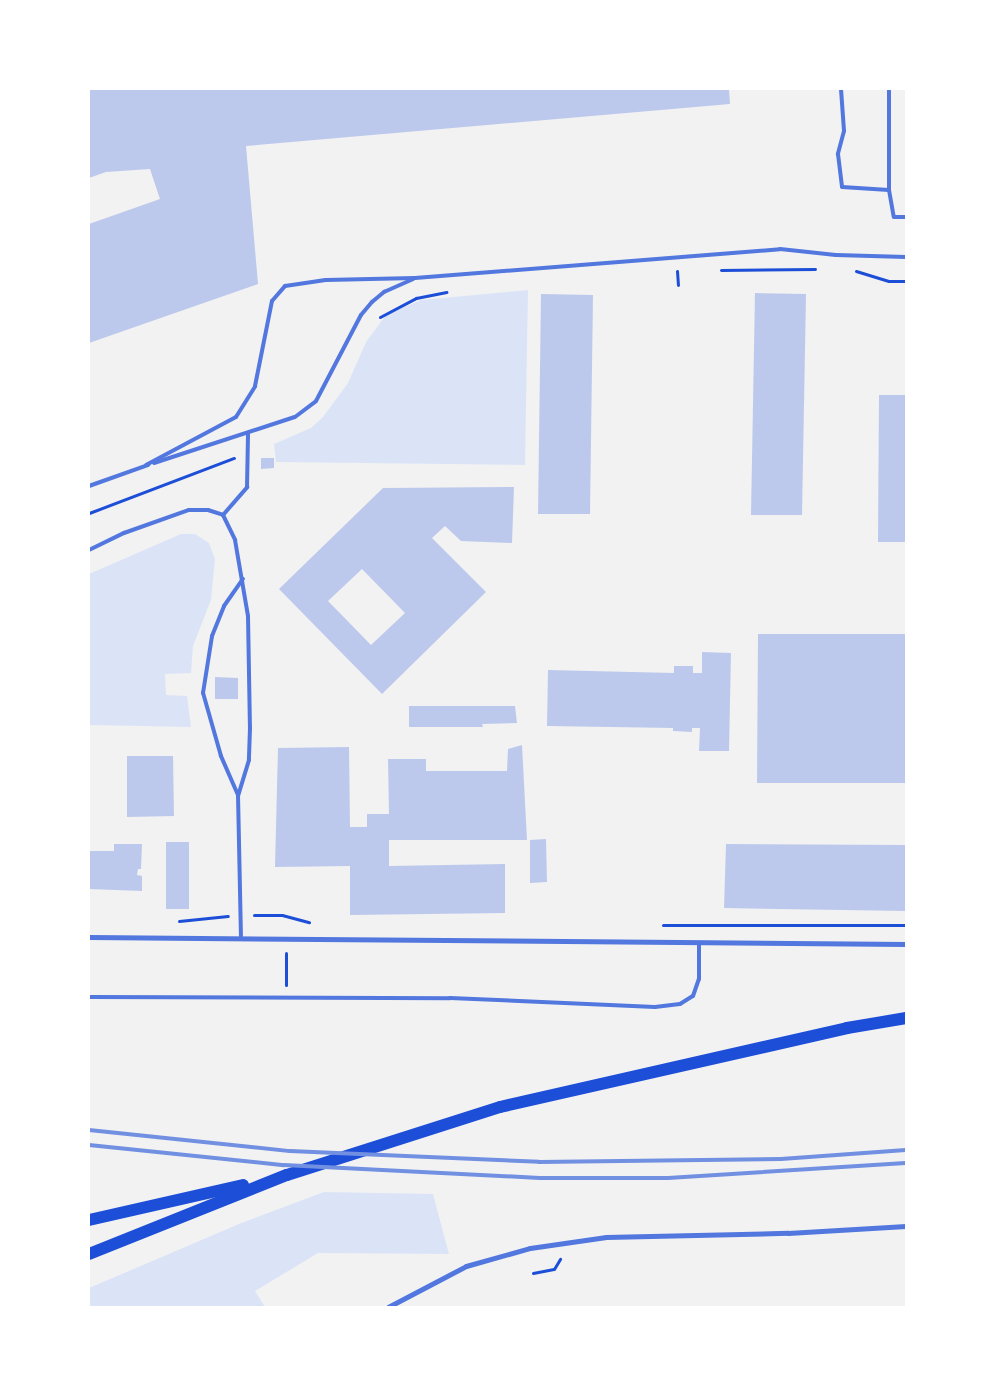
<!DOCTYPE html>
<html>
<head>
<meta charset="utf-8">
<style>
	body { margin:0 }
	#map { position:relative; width:995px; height:1396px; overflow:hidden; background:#f2f2f2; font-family:Georgia,serif }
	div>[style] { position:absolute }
	.green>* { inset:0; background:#dbe4f7 }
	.building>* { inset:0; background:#bdc9ec }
	.path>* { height:3px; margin:-1.5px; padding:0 1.5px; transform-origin:1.5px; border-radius:1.5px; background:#1d4ed8 }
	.service>* { height:4px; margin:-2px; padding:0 2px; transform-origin:2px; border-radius:2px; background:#5277de }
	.minor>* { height:5px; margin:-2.5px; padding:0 2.5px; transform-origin:2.5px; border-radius:2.5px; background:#5277de }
	.primary>* { height:12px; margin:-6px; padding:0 6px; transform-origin:6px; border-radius:6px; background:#1d4ed8 }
	.rail>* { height:4px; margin:-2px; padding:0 2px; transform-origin:2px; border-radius:2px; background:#7290e2 }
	span { translate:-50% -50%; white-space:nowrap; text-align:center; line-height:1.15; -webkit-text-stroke:4px #fff; paint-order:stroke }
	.frame { position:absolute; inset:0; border:90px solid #fff; pointer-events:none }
</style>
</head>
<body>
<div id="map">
	<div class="green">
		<div style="clip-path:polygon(528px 290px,525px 465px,276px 462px,274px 444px,311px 428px,323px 417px,348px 383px,366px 342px,386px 315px,421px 300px)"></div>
		<div style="clip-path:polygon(181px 534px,195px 534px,209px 543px,215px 559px,211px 600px,193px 646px,191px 673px,165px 674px,166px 695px,187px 696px,191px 727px,89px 725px,89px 574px)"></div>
		<div style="clip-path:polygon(324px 1192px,433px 1194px,449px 1254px,318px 1253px,255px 1291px,265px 1307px,89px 1307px,89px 1288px,239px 1224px)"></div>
	</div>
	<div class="building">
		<div style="clip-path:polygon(89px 89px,729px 89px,730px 104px,246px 146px,258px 284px,89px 343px,89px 224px,160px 199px,150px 169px,106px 172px,89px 178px)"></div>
		<div style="clip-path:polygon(755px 293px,806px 294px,802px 515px,751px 515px)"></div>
		<div style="clip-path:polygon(541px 294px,593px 295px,590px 514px,538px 514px)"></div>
		<div style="clip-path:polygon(879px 395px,906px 395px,906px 542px,878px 542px)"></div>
		<div style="clip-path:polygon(261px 458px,274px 458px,274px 468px,261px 469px)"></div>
		<div style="clip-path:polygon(evenodd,514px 487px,512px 543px,461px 541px,445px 526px,432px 538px,486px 592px,382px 694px,279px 589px,383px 488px,514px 487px,362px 569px,405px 613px,371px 645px,328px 601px,362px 569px)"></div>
		<div style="clip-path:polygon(758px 634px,906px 634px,906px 783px,757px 783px)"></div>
		<div style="clip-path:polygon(702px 652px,731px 653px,729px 751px,699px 751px,700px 728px,692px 728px,692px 732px,673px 731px,673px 728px,547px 726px,548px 670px,674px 673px,674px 666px,693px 666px,693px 673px,702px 673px)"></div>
		<div style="clip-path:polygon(215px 677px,238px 678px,238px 699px,215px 699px)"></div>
		<div style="clip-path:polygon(409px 706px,515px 706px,517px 723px,482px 724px,483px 727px,409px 727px)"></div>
		<div style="clip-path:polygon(522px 745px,527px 840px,389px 840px,389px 866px,505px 864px,505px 913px,350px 915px,350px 866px,275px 867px,278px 748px,349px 747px,350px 827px,367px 827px,367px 814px,389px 814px,388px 759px,426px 759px,426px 771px,507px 771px,508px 749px)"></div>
		<div style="clip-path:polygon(127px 756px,173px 756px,174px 816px,127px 817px)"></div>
		<div style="clip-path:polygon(546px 839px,547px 882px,530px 883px,530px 840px)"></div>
		<div style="clip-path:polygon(166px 842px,189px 842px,189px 909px,166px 909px)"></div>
		<div style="clip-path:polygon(114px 844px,142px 844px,141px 869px,138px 869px,137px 875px,142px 876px,142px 891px,89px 889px,89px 851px,114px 851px)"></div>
		<div style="clip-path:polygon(726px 844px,906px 845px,906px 911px,724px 908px)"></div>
	</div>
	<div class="path">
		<div style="left:721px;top:270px;width:94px;rotate:-0.6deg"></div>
		<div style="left:677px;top:271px;width:14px;rotate:86deg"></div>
		<div style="left:856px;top:271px;width:34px;rotate:17deg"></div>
		<div style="left:889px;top:281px;width:17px"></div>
		<div style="left:380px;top:317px;width:41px;rotate:-27.8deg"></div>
		<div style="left:416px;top:298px;width:31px;rotate:-11deg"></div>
		<div style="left:89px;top:513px;width:155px;rotate:-20.8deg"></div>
		<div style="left:254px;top:915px;width:28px"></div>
		<div style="left:282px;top:915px;width:28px;rotate:15deg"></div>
		<div style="left:179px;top:921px;width:49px;rotate:-5.8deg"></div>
		<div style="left:663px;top:925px;width:243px"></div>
		<div style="left:286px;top:985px;width:32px;rotate:-90deg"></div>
		<div style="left:533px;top:1273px;width:21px;rotate:-11deg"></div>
		<div style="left:554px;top:1269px;width:12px;rotate:-59deg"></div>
	</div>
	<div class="service">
		<div style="left:841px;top:89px;width:42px;rotate:85.9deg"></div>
		<div style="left:844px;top:131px;width:24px;rotate:105deg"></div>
		<div style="left:838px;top:154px;width:33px;rotate:83deg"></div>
		<div style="left:842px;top:187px;width:47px;rotate:3.7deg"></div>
		<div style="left:889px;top:89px;width:101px;rotate:90deg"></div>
		<div style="left:889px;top:190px;width:27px;rotate:80deg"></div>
		<div style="left:894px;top:217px;width:12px"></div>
		<div style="left:154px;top:463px;width:148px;rotate:-18.1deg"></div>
		<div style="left:295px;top:417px;width:26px;rotate:-37deg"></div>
		<div style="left:316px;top:401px;width:97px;rotate:-62.4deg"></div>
		<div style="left:361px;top:315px;width:17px;rotate:-50deg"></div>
		<div style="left:372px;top:302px;width:16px;rotate:-40deg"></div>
		<div style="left:384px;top:292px;width:32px;rotate:-24deg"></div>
		<div style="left:146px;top:465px;width:102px;rotate:-28.1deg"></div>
		<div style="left:236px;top:417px;width:36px;rotate:-58deg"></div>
		<div style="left:255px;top:386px;width:87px;rotate:-78.7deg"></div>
		<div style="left:272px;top:301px;width:20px;rotate:-49deg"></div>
		<div style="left:285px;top:286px;width:41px;rotate:-8.3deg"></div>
		<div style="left:326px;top:280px;width:89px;rotate:-1.3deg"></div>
		<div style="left:415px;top:278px;width:366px;rotate:-4.5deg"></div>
		<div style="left:780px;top:249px;width:56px;rotate:6.1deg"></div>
		<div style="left:836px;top:255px;width:70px;rotate:1.6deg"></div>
		<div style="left:89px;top:486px;width:63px;rotate:-19.6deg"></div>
		<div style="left:223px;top:515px;width:37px;rotate:-49deg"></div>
		<div style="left:247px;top:487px;width:53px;rotate:-88.9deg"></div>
		<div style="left:89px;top:550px;width:39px;rotate:-26deg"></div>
		<div style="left:124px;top:533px;width:69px;rotate:-19.5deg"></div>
		<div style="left:189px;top:510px;width:19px"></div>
		<div style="left:208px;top:510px;width:16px;rotate:18deg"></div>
		<div style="left:223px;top:515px;width:28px;rotate:64deg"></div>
		<div style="left:235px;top:540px;width:77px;rotate:80.3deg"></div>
		<div style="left:248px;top:616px;width:112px;rotate:89deg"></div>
		<div style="left:250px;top:728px;width:32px;rotate:92deg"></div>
		<div style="left:249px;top:760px;width:37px;rotate:107deg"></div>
		<div style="left:238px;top:795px;width:141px;rotate:88.8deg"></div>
		<div style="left:238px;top:795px;width:43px;rotate:-113.6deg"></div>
		<div style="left:221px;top:756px;width:66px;rotate:-105.9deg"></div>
		<div style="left:203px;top:693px;width:58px;rotate:-81deg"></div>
		<div style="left:212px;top:636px;width:32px;rotate:-68deg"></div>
		<div style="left:224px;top:606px;width:33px;rotate:-55deg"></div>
		<div style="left:89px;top:997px;width:361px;rotate:0.2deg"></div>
		<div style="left:450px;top:998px;width:205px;rotate:2.5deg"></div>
		<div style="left:655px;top:1007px;width:25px;rotate:-7deg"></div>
		<div style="left:680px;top:1004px;width:15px;rotate:-32deg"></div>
		<div style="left:693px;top:996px;width:18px;rotate:-71deg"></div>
		<div style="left:699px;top:979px;width:35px;rotate:-90deg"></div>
	</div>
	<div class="minor">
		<div style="left:89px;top:937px;width:817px;rotate:0.49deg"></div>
		<div style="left:388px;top:1307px;width:88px;rotate:-27.7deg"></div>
		<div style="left:466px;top:1266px;width:66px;rotate:-15.7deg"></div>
		<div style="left:530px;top:1248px;width:77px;rotate:-8.2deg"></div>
		<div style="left:606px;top:1237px;width:182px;rotate:-1.3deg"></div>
		<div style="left:788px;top:1233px;width:118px;rotate:-3.4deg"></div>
	</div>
	<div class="primary">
		<div style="left:89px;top:1220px;width:158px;rotate:-12.8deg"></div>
		<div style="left:89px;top:1254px;width:213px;rotate:-21.8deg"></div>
		<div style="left:287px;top:1175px;width:224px;rotate:-17.7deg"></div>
		<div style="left:500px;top:1107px;width:356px;rotate:-12.8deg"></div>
		<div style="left:847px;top:1028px;width:60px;rotate:-9.6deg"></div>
	</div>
	<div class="rail">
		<div style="left:89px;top:1130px;width:202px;rotate:6deg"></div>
		<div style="left:290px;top:1151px;width:249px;rotate:2.5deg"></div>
		<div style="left:539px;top:1162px;width:242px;rotate:-0.7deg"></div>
		<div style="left:781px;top:1159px;width:125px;rotate:-4.1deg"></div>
		<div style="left:89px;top:1145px;width:196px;rotate:5.9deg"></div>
		<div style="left:284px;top:1165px;width:256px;rotate:2.9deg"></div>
		<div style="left:540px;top:1178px;width:128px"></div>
		<div style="left:668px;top:1178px;width:238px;rotate:-3.6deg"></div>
	</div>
	<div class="frame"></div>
</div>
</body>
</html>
